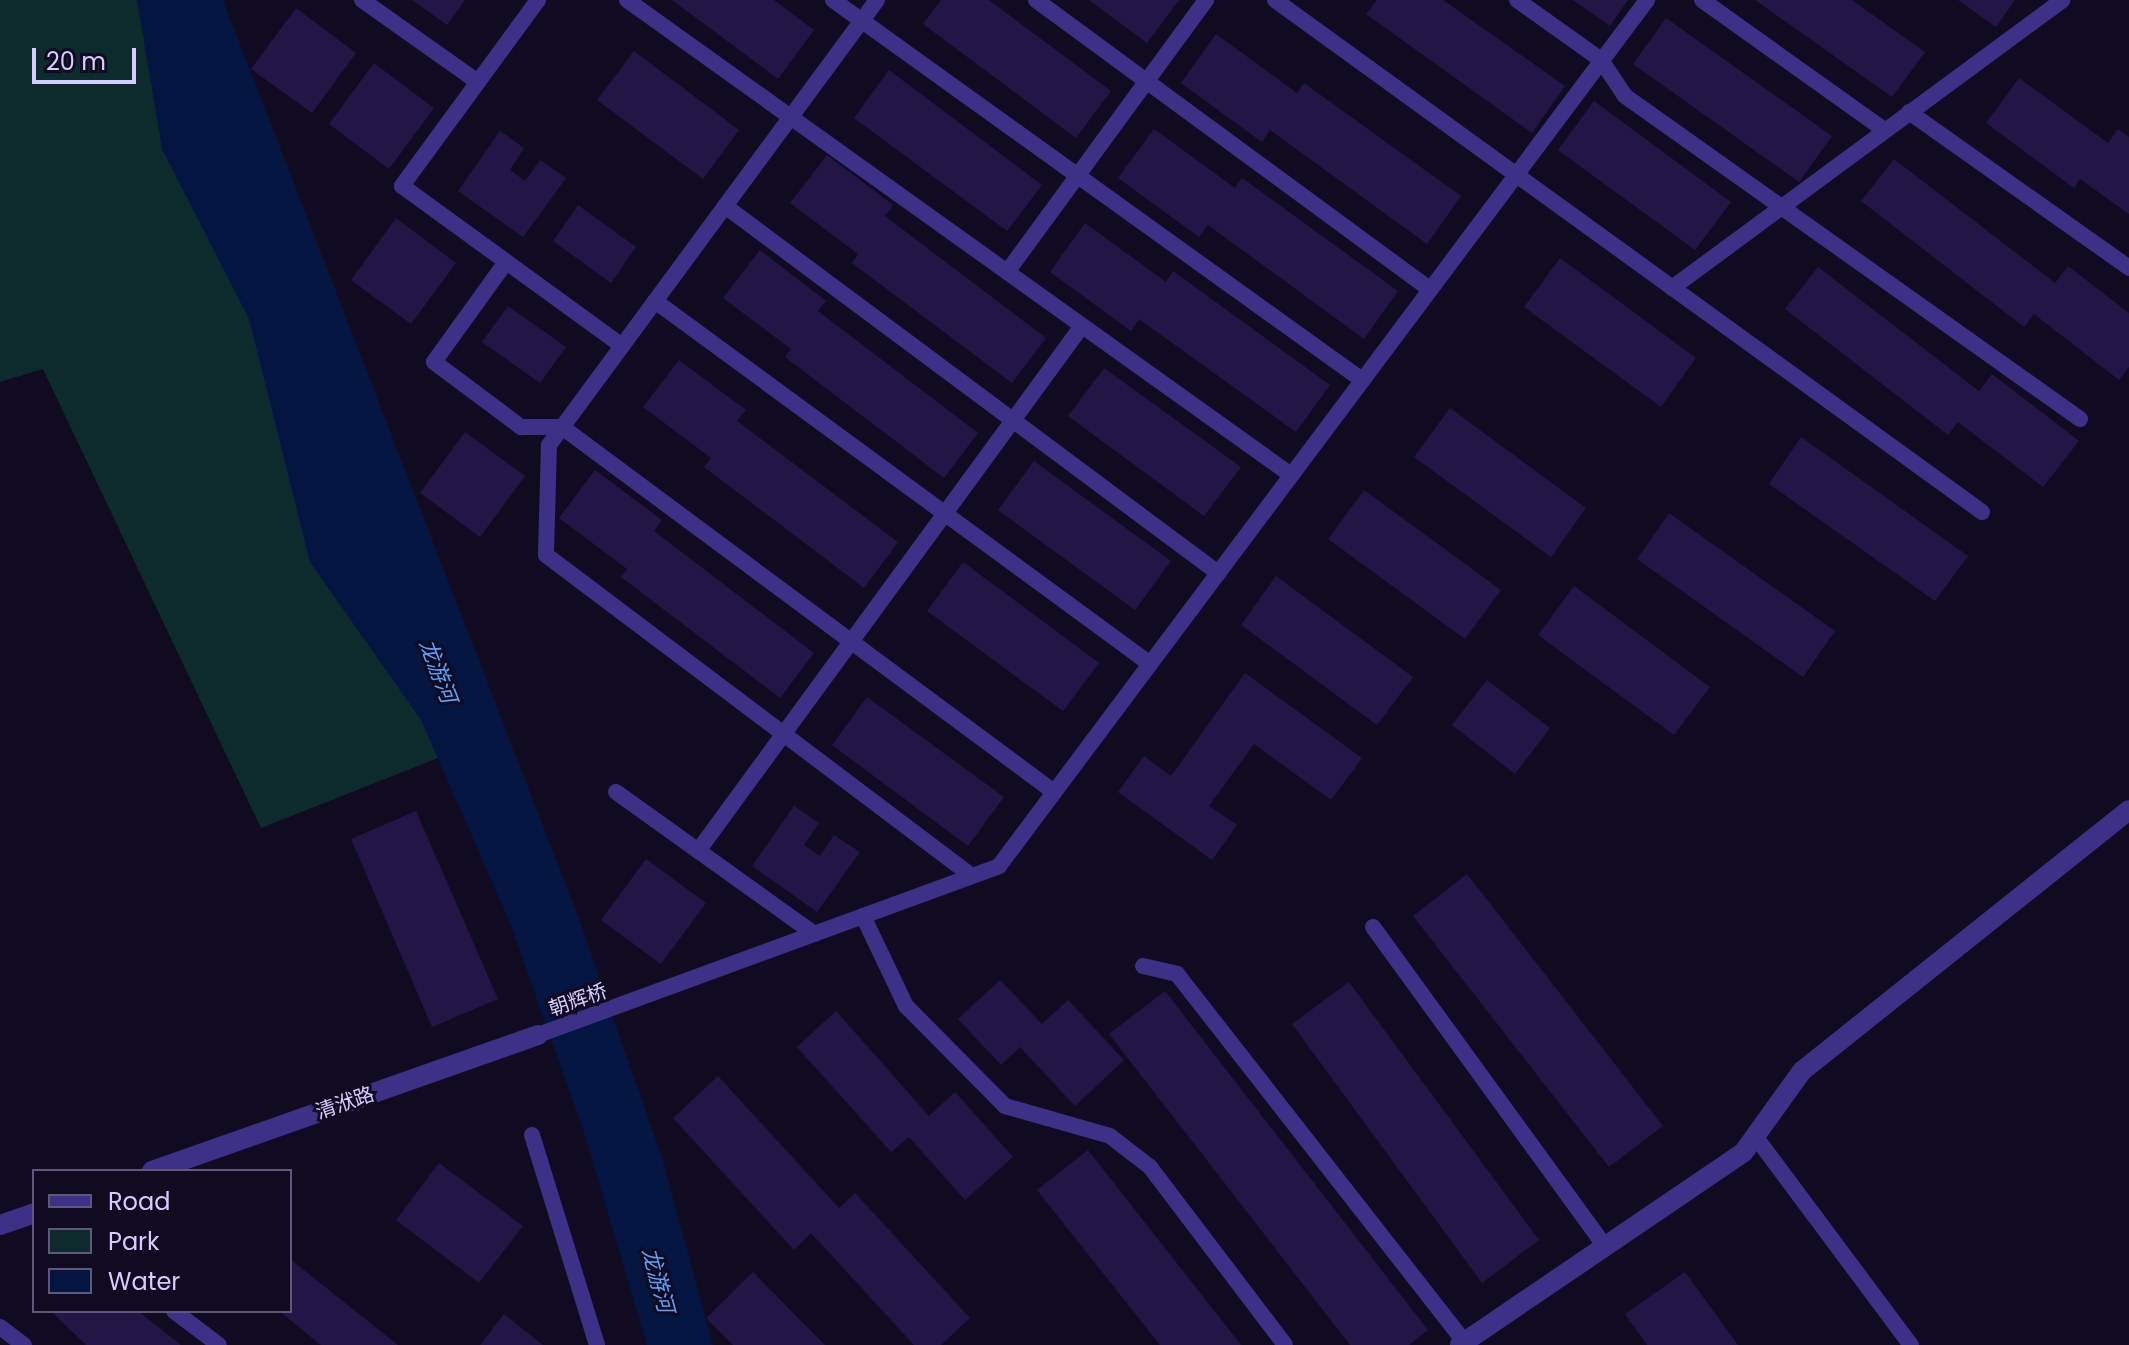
<!DOCTYPE html>
<html>
<head>
<meta charset="utf-8">
<style>
	body { margin:0 }
	#map { position:relative; width:2129px; height:1345px; overflow:hidden; background:#110b22; font-family:Poppins,"Noto Sans SC",sans-serif }
	div>[style] { position:absolute }
	.green>* { inset:0; background:#0d2b2d }
	.water>* { inset:0; background:#041542 }
	.building>* { inset:0; background:#231545 }
	.lane>* { height:16px; margin:-8px; padding:0 8px; transform-origin:8px; border-radius:8px; background:#3c3187 }
	.street>* { height:20px; margin:-10px; padding:0 10px; transform-origin:10px; border-radius:10px; background:#3c3187 }
	span { translate:-50% -50%; white-space:nowrap; text-align:center; line-height:1.15; -webkit-text-stroke:6px #110b22; paint-order:stroke }
	.street-label { font-size:20px; color:#d7ccff }
	.water-label { font-size:22px; color:#5aa4ff; font-style:italic }
	.legend { position:absolute; left:32px; top:1169px; width:260px; height:144px; box-sizing:border-box; background:#110b22; border:2px solid #60587a; margin:0; padding:10px 14px; list-style:none; font-size:24px; color:#d7ccff }
	.legend li { display:flex; align-items:center; gap:16px; height:40px }
	.legend b { width:40px; border:2px solid #60587a }
	.scale { position:absolute; left:32px; top:48px; width:104px; height:36px; box-sizing:border-box; border:4px solid #d7ccff; border-top:0; padding-left:10px; font-size:24px; line-height:28px; white-space:nowrap; color:#d7ccff; -webkit-text-stroke:6px #110b22; paint-order:stroke }
</style>
</head>
<body>
<div id="map">
	<div class="green">
		<div style="clip-path:polygon(0 0,178px 0,438px 758px,261px 828px,43px 369px,0 382px)"></div>
	</div>
	<div class="water">
		<div style="clip-path:polygon(137px 0,223px 0,578px 916px,663px 1161px,713px 1345px,647px 1345px,585px 1135px,509px 920px,421px 720px,310px 562px,249px 319px,162px 149px)"></div>
	</div>
	<div class="building">
		<div style="clip-path:polygon(412px 0,465px 0,447px 25px)"></div>
		<div style="clip-path:polygon(672px 0,774px 0,814px 30px,778px 79px)"></div>
		<div style="clip-path:polygon(941px 0,989px 0,1111px 91px,1076px 138px,923px 24px)"></div>
		<div style="clip-path:polygon(1089px 0,1179px 0,1147px 43px)"></div>
		<div style="clip-path:polygon(1377px 0,1443px 0,1565px 86px,1532px 133px,1366px 14px)"></div>
		<div style="clip-path:polygon(1573px 0,1628px 0,1610px 26px)"></div>
		<div style="clip-path:polygon(1755px 0,1852px 0,1925px 52px,1892px 97px)"></div>
		<div style="clip-path:polygon(1958px 0,2015px 0,1996px 27px)"></div>
		<div style="clip-path:polygon(296px 8px,356px 53px,312px 113px,251px 69px)"></div>
		<div style="clip-path:polygon(1666px 18px,1832px 136px,1799px 182px,1633px 64px)"></div>
		<div style="clip-path:polygon(1216px 34px,1297px 93px,1304px 83px,1461px 196px,1427px 244px,1270px 130px,1262px 142px,1181px 83px)"></div>
		<div style="clip-path:polygon(634px 51px,739px 130px,703px 179px,597px 100px)"></div>
		<div style="clip-path:polygon(374px 63px,434px 108px,389px 169px,329px 124px)"></div>
		<div style="clip-path:polygon(889px 70px,1042px 185px,1007px 231px,854px 118px)"></div>
		<div style="clip-path:polygon(2019px 78px,2108px 143px,2118px 129px,2129px 137px,2129px 214px,2080px 179px,2074px 188px,1986px 123px)"></div>
		<div style="clip-path:polygon(1594px 101px,1731px 202px,1695px 250px,1558px 150px)"></div>
		<div style="clip-path:polygon(1154px 129px,1235px 188px,1242px 178px,1398px 291px,1364px 339px,1208px 225px,1199px 237px,1118px 178px)"></div>
		<div style="clip-path:polygon(500px 131px,524px 148px,510px 170px,525px 181px,540px 160px,566px 178px,523px 237px,458px 191px)"></div>
		<div style="clip-path:polygon(827px 155px,893px 205px,885px 216px,1046px 338px,1012px 383px,852px 263px,858px 254px,790px 203px)"></div>
		<div style="clip-path:polygon(1894px 159px,2055px 283px,2068px 266px,2129px 313px,2129px 367px,2119px 380px,2034px 314px,2024px 327px,1861px 201px)"></div>
		<div style="clip-path:polygon(578px 205px,636px 247px,611px 283px,553px 241px)"></div>
		<div style="clip-path:polygon(396px 218px,456px 263px,411px 324px,351px 280px)"></div>
		<div style="clip-path:polygon(1085px 223px,1166px 282px,1173px 271px,1330px 385px,1296px 432px,1139px 319px,1131px 331px,1050px 272px)"></div>
		<div style="clip-path:polygon(760px 250px,826px 301px,818px 311px,978px 433px,944px 478px,785px 357px,791px 349px,723px 298px)"></div>
		<div style="clip-path:polygon(1560px 258px,1696px 358px,1661px 407px,1524px 307px)"></div>
		<div style="clip-path:polygon(1818px 267px,1979px 391px,1992px 374px,2079px 441px,2043px 487px,1958px 422px,1948px 435px,1785px 309px)"></div>
		<div style="clip-path:polygon(508px 306px,566px 347px,540px 383px,482px 342px)"></div>
		<div style="clip-path:polygon(679px 360px,746px 410px,737px 421px,898px 542px,864px 588px,704px 467px,711px 458px,643px 407px)"></div>
		<div style="clip-path:polygon(1104px 368px,1241px 467px,1204px 516px,1068px 416px)"></div>
		<div style="clip-path:polygon(1450px 408px,1586px 508px,1551px 557px,1414px 457px)"></div>
		<div style="clip-path:polygon(465px 432px,525px 476px,480px 537px,420px 493px)"></div>
		<div style="clip-path:polygon(1801px 437px,1968px 556px,1935px 601px,1769px 484px)"></div>
		<div style="clip-path:polygon(1034px 461px,1171px 561px,1135px 610px,998px 510px)"></div>
		<div style="clip-path:polygon(595px 470px,662px 520px,654px 531px,814px 653px,780px 698px,621px 577px,627px 569px,559px 518px)"></div>
		<div style="clip-path:polygon(1364px 490px,1501px 590px,1465px 639px,1328px 539px)"></div>
		<div style="clip-path:polygon(1669px 513px,1835px 631px,1803px 677px,1637px 559px)"></div>
		<div style="clip-path:polygon(963px 562px,1099px 663px,1063px 711px,927px 611px)"></div>
		<div style="clip-path:polygon(1276px 576px,1413px 677px,1377px 725px,1241px 625px)"></div>
		<div style="clip-path:polygon(1574px 586px,1710px 687px,1674px 735px,1538px 635px)"></div>
		<div style="clip-path:polygon(1245px 673px,1362px 758px,1331px 800px,1254px 744px,1209px 806px,1237px 825px,1212px 860px,1118px 792px,1144px 756px,1171px 776px)"></div>
		<div style="clip-path:polygon(1487px 680px,1550px 728px,1515px 774px,1452px 725px)"></div>
		<div style="clip-path:polygon(867px 697px,1004px 797px,968px 846px,832px 745px)"></div>
		<div style="clip-path:polygon(794px 806px,819px 823px,804px 845px,820px 856px,834px 835px,860px 852px,817px 912px,752px 866px)"></div>
		<div style="clip-path:polygon(416px 811px,498px 999px,432px 1027px,351px 839px)"></div>
		<div style="clip-path:polygon(646px 859px,706px 903px,661px 964px,601px 920px)"></div>
		<div style="clip-path:polygon(1467px 874px,1663px 1126px,1609px 1167px,1413px 916px)"></div>
		<div style="clip-path:polygon(1000px 980px,1042px 1024px,1068px 1000px,1124px 1060px,1075px 1106px,1020px 1047px,1001px 1065px,958px 1019px)"></div>
		<div style="clip-path:polygon(1349px 982px,1539px 1240px,1482px 1283px,1292px 1024px)"></div>
		<div style="clip-path:polygon(1165px 991px,1428px 1330px,1409px 1345px,1350px 1345px,1109px 1034px)"></div>
		<div style="clip-path:polygon(836px 1011px,929px 1116px,955px 1092px,1013px 1157px,965px 1200px,909px 1137px,891px 1152px,797px 1047px)"></div>
		<div style="clip-path:polygon(718px 1076px,839px 1208px,855px 1193px,970px 1318px,941px 1345px,914px 1345px,811px 1233px,794px 1250px,673px 1118px)"></div>
		<div style="clip-path:polygon(1088px 1150px,1241px 1345px,1160px 1345px,1037px 1190px)"></div>
		<div style="clip-path:polygon(439px 1163px,523px 1226px,479px 1283px,396px 1220px)"></div>
		<div style="clip-path:polygon(290px 1259px,398px 1345px,321px 1345px,279px 1311px,290px 1311px)"></div>
		<div style="clip-path:polygon(753px 1272px,825px 1345px,733px 1345px,706px 1318px)"></div>
		<div style="clip-path:polygon(1685px 1272px,1738px 1345px,1647px 1345px,1625px 1314px)"></div>
		<div style="clip-path:polygon(51px 1311px,138px 1311px,181px 1345px,86px 1345px)"></div>
		<div style="clip-path:polygon(504px 1314px,543px 1345px,480px 1345px)"></div>
	</div>
	<div class="lane">
		<div style="left:362px;top:0;width:142px;rotate:35.3deg"></div>
		<div style="left:478px;top:82px;width:102px;rotate:-53.8deg"></div>
		<div style="left:627px;top:0;width:816px;rotate:35.58deg"></div>
		<div style="left:833px;top:0;width:651px;rotate:35.69deg"></div>
		<div style="left:877px;top:0;width:553px;rotate:126.39deg"></div>
		<div style="left:549px;top:445px;width:110px;rotate:91.6deg"></div>
		<div style="left:546px;top:555px;width:533px;rotate:37deg"></div>
		<div style="left:1036px;top:0;width:489px;rotate:36.3deg"></div>
		<div style="left:1275px;top:0;width:873px;rotate:35.91deg"></div>
		<div style="left:1517px;top:0;width:103px;rotate:35.5deg"></div>
		<div style="left:1601px;top:60px;width:43px;rotate:56.3deg"></div>
		<div style="left:1625px;top:96px;width:558px;rotate:35.37deg"></div>
		<div style="left:1702px;top:0;width:224px;rotate:35.5deg"></div>
		<div style="left:478px;top:82px;width:129px;rotate:126.2deg"></div>
		<div style="left:402px;top:186px;width:272px;rotate:36deg"></div>
		<div style="left:1909px;top:112px;width:270px;rotate:35.3deg"></div>
		<div style="left:725px;top:206px;width:615px;rotate:36.66deg"></div>
		<div style="left:506px;top:262px;width:123px;rotate:125.8deg"></div>
		<div style="left:434px;top:362px;width:109px;rotate:36.8deg"></div>
		<div style="left:521px;top:427px;width:41px"></div>
		<div style="left:562px;top:427px;width:613px;rotate:36.57deg"></div>
		<div style="left:1007px;top:272px;width:337px;rotate:-53.8deg"></div>
		<div style="left:1672px;top:288px;width:485px;rotate:-36.4deg"></div>
		<div style="left:655px;top:301px;width:614px;rotate:36.25deg"></div>
		<div style="left:616px;top:792px;width:244px;rotate:35.6deg"></div>
		<div style="left:698px;top:851px;width:650px;rotate:-53.82deg"></div>
		<div style="left:863px;top:916px;width:100px;rotate:64.5deg"></div>
		<div style="left:906px;top:1006px;width:141px;rotate:45.3deg"></div>
		<div style="left:1005px;top:1106px;width:109px;rotate:15.9deg"></div>
		<div style="left:1110px;top:1136px;width:51px;rotate:37.8deg"></div>
		<div style="left:1150px;top:1167px;width:223px;rotate:52.8deg"></div>
		<div style="left:1373px;top:927px;width:394px;rotate:54deg"></div>
		<div style="left:1143px;top:966px;width:35px;rotate:13deg"></div>
		<div style="left:1177px;top:974px;width:467px;rotate:52deg"></div>
		<div style="left:538px;top:1035px;width:491px;rotate:-20.1deg"></div>
		<div style="left:999px;top:866px;width:1082px;rotate:-53.19deg"></div>
		<div style="left:532px;top:1135px;width:220px;rotate:72.8deg"></div>
		<div style="left:1755px;top:1136px;width:261px;rotate:53.3deg"></div>
		<div style="left:174px;top:1311px;width:56px;rotate:37.1deg"></div>
		<div style="left:0;top:1327px;width:30px;rotate:37deg"></div>
	</div>
	<div class="street">
		<div style="left:152px;top:1171px;width:409px;rotate:-19.4deg"></div>
		<div style="left:0;top:1225px;width:36px;rotate:-19deg"></div>
		<div style="left:1460px;top:1345px;width:342px;rotate:-34.2deg"></div>
		<div style="left:1743px;top:1153px;width:101px;rotate:-54.3deg"></div>
		<div style="left:1802px;top:1071px;width:418px;rotate:-38.6deg"></div>
	</div>
	<div class="street-label">
		<span style="left:578px;top:1000px;rotate:-19deg">朝辉桥</span>
		<span style="left:345px;top:1103px;rotate:-19deg">清洑路</span>
	</div>
	<div class="water-label">
		<span style="left:438px;top:671px;rotate:69deg">龙游河</span>
		<span style="left:658px;top:1280px;rotate:75deg">龙游河</span>
	</div>
	<ul class="legend">
	<li><b style="height:10px;background:#3c3187"></b>Road</li>
	<li><b style="height:22px;background:#0d2b2d"></b>Park</li>
	<li><b style="height:22px;background:#041542"></b>Water</li>
	</ul>
	<div class="scale">20 m</div>
</div>
</body>
</html>
